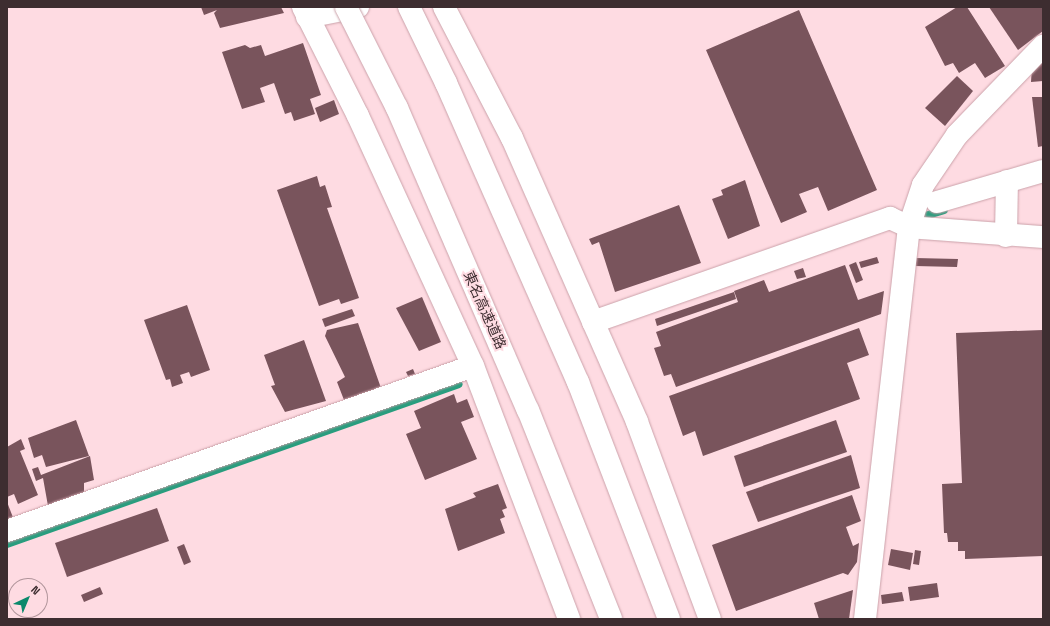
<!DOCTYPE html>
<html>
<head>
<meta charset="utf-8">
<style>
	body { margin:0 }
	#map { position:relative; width:1050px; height:626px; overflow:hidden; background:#fedbe2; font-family:"Space Grotesk","Noto Sans JP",sans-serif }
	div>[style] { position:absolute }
	.stream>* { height:8px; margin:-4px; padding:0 4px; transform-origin:4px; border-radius:4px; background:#299d7e }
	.building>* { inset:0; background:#79545c }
	.roads { filter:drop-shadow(0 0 1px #cba2aa) drop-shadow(0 0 1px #cba2aa) }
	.street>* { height:22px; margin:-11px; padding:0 11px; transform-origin:11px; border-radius:11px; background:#fff }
	.highway>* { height:22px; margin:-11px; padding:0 11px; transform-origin:11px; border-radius:11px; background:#fff }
	.bridges { filter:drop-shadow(0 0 1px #cba2aa) drop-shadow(0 0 1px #cba2aa) }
	.highway-bridge>* { height:22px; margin:-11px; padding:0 11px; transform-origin:11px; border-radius:11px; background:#fff }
	span { translate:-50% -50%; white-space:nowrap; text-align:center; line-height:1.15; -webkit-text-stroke:4px #fedbe2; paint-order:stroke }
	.street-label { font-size:14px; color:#3d2d30 }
	.frame { position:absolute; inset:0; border:8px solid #3d2d30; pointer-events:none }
	.north { position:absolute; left:8px; top:578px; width:40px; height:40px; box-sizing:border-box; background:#fedbe2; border:1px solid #b1959b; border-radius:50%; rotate:44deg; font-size:11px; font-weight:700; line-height:16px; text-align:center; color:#3d2d30 }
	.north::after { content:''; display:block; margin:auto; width:14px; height:18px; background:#0b896c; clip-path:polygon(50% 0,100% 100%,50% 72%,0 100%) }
</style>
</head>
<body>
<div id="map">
	<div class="stream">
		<div style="left:915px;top:219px;width:30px;rotate:-17deg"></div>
		<div style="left:7px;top:544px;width:479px;rotate:-19.5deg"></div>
	</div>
	<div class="building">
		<div style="clip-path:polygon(201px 7px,281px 7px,284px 13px,220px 28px,214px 13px,217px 10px,204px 15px)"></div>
		<div style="clip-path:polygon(957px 7px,967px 7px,1005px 66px,985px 78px,975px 63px,959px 73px,953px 63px,945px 66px,925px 27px)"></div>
		<div style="clip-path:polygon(989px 7px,1043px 7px,1043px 31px,1018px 50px)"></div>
		<div style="clip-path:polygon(799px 10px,877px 190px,828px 211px,818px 187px,799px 194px,807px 212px,781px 223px,706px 50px)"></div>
		<div style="clip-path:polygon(303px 43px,321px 95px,310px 99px,315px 114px,294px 121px,291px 112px,285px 114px,274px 83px,260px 88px,265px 102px,242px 109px,222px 52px,245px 45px,250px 48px,261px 45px,265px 56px)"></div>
		<div style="clip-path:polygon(1043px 58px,1043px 81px,1031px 82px,1032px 67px)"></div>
		<div style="clip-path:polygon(957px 76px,973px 91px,945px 126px,925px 108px)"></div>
		<div style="clip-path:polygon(1032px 97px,1043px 97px,1043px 146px,1038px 147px)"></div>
		<div style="clip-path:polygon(334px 100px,339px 114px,320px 122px,315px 108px)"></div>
		<div style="clip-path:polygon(317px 176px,320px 187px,325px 185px,332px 207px,327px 208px,359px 298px,341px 304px,339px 299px,319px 306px,277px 190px)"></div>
		<div style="clip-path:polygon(745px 180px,760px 226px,728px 239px,712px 199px,723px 195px,721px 190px)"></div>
		<div style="clip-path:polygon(679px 205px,701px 263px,615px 292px,599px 242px,592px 245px,589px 239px)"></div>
		<div style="clip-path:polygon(877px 257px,879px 263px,861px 268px,859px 262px)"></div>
		<div style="clip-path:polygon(915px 258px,958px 259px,957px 267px,915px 266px)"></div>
		<div style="clip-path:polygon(856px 262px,863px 280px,856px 283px,849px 265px)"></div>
		<div style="clip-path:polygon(845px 265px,858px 300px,884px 291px,881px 314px,676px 387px,671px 374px,664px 376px,654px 348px,661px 346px,656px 332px,738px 302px,734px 291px,764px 280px,769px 292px)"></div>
		<div style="clip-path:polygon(803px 268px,806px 277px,797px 279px,794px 271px)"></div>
		<div style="clip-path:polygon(734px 292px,736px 299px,657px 326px,655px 319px)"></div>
		<div style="clip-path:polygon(422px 297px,441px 342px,419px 351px,396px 308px)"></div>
		<div style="clip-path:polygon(187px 305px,210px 370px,191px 377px,189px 372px,180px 375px,183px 383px,172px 387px,170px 379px,166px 380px,144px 320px)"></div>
		<div style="clip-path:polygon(352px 309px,355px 316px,325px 327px,322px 319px)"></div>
		<div style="clip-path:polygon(358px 323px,381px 388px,344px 400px,337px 382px,345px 377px,325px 336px,327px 330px)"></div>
		<div style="clip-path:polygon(859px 328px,869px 355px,847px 363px,860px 399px,703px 456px,695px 431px,683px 436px,669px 396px)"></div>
		<div style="clip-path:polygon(1043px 330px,1043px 556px,965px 559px,965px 551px,958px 551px,958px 542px,948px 542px,947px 533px,944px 533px,942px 484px,962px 483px,956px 333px)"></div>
		<div style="clip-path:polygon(304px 340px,326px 401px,285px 412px,271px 386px,275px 385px,264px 355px)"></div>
		<div style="clip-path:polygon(413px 369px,415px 374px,408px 376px,406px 372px)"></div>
		<div style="clip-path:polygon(454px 394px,457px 403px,467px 399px,474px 417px,461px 422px,477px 459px,425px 480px,406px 434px,421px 428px,414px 411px)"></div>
		<div style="clip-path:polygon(76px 420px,89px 456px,46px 467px,42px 455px,34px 458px,28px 438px)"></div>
		<div style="clip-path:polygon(836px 420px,847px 452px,744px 487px,734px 456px)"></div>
		<div style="clip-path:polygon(21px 439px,25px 449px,20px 451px,38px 495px,18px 504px,14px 494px,7px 497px,7px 447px)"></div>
		<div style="clip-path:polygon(851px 455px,860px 488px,758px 522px,746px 492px)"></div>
		<div style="clip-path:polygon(90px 456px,94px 480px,84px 483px,84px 493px,48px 506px,43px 478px,36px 481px,32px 469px,38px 467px,41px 475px)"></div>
		<div style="clip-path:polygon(498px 484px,507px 508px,502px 510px,505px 517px,500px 519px,505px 533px,458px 551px,445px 509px,476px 497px,473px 493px)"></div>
		<div style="clip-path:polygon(852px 495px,861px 521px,846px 527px,853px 546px,859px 543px,857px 562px,848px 575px,843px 573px,736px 611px,712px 545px)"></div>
		<div style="clip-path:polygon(7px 502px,14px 520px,7px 523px)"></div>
		<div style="clip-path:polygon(157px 508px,169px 541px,67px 577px,55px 543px)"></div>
		<div style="clip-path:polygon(184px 544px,191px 562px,184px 565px,177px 547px)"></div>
		<div style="clip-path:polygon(891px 549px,913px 553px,910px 570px,888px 565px)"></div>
		<div style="clip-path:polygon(915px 550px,921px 551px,919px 565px,913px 564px)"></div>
		<div style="clip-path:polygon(937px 583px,939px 597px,910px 601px,908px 587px)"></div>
		<div style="clip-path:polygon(100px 587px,103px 594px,84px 602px,81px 595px)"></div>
		<div style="clip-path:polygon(853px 590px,849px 619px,819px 619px,814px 603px)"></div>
		<div style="clip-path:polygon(902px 592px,904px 601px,882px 604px,881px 595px)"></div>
	</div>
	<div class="roads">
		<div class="street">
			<div style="left:303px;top:7px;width:122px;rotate:63.2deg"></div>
			<div style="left:358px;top:116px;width:275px;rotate:65.3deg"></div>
			<div style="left:473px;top:366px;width:271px;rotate:69.2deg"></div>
			<div style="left:444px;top:7px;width:148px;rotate:62.6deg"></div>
			<div style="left:512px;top:138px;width:310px;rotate:66.2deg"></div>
			<div style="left:637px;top:422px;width:210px;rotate:69.7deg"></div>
			<div style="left:307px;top:17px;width:52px;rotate:-11.1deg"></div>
			<div style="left:937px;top:202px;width:110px;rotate:-16.3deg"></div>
			<div style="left:1006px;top:236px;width:55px;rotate:-89deg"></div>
			<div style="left:593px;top:322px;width:315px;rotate:-19.3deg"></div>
			<div style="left:890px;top:218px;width:21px;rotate:25deg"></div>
			<div style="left:909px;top:227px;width:134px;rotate:4.3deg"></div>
			<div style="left:7px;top:531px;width:494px;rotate:-19.5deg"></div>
			<div style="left:865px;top:619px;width:394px;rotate:-83.6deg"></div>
			<div style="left:909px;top:227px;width:44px;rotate:-71.6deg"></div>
			<div style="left:923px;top:185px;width:60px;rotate:-55.8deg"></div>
			<div style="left:957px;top:135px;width:124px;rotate:-46deg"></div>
		</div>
		<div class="highway">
			<div style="left:409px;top:7px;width:85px;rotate:64deg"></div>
			<div style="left:446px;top:83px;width:327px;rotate:66.2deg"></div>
			<div style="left:578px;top:382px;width:254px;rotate:69deg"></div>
		</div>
	</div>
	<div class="bridges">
		<div class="highway-bridge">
			<div style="left:346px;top:7px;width:113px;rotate:63.2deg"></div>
			<div style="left:397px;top:108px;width:329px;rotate:66.6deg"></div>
			<div style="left:528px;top:410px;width:225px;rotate:68.3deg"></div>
		</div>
	</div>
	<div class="street-label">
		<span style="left:485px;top:310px;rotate:66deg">東名高速道路</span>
	</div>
	<div class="frame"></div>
	<div class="north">N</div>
</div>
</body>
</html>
